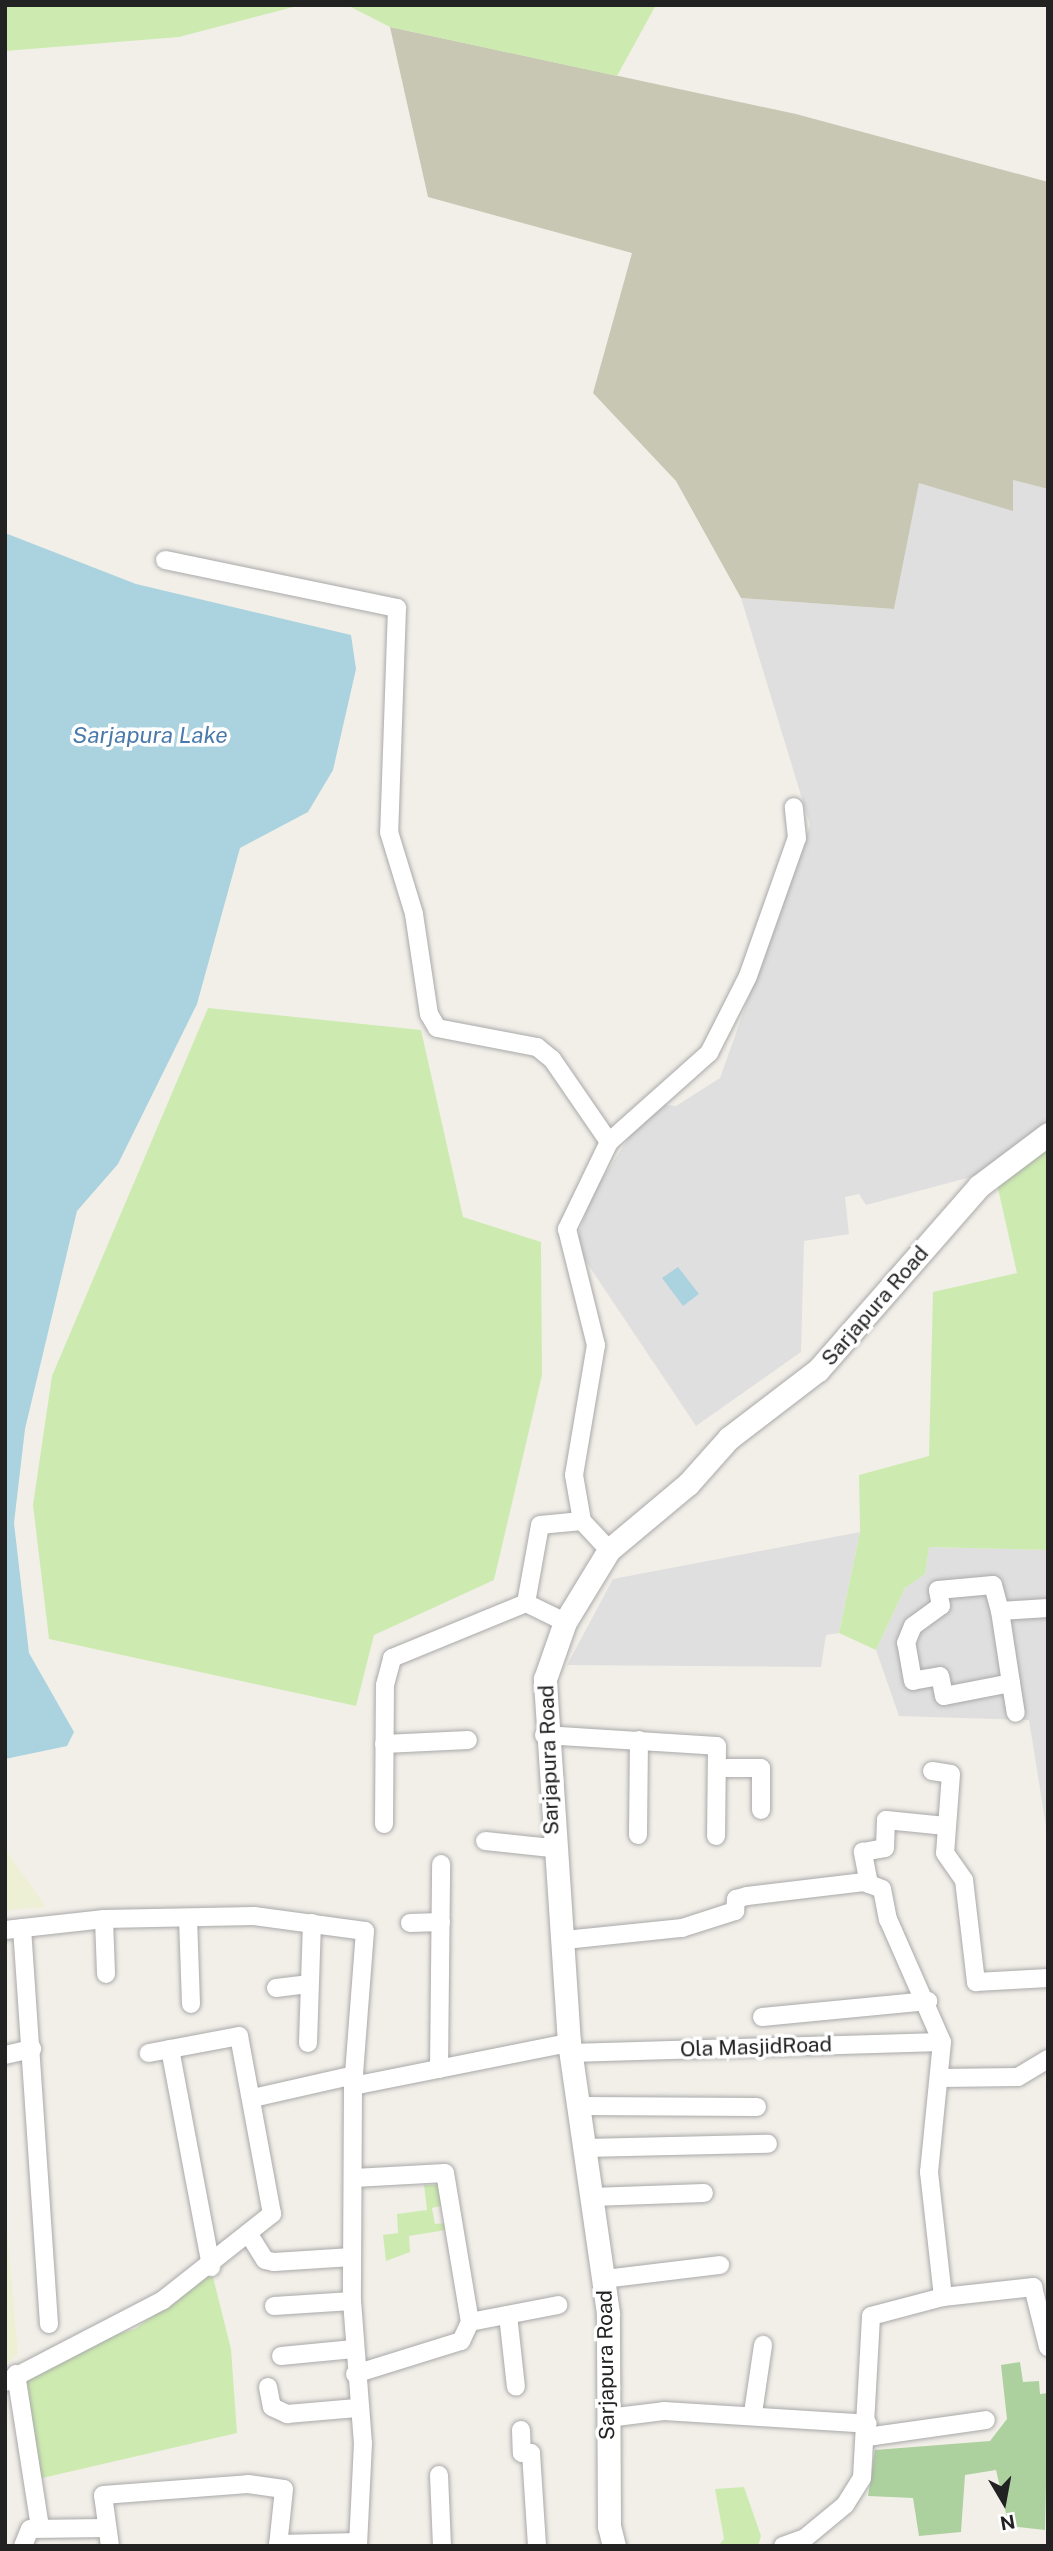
<!DOCTYPE html>
<html>
<head>
<meta charset="utf-8">
<style>
	body { margin:0 }
	#map { position:relative; width:1053px; height:2551px; overflow:hidden; background:#f2efe9; font-family:"Public Sans",sans-serif }
	div>[style] { position:absolute }
	.residential>* { inset:0; background:#e0dfdf }
	.construction>* { inset:0; background:#c7c7b4 }
	.farmland>* { inset:0; background:#eef0d5 }
	.grass>* { inset:0; background:#cdebb0 }
	.forest>* { inset:0; background:#add19e }
	.water>* { inset:0; background:#aad3df }
	.roads { filter:drop-shadow(0 0 2px #a9a9a9) drop-shadow(0 0 2px #a9a9a9) }
	.minor>* { height:18px; margin:-9px; padding:0 9px; transform-origin:9px; border-radius:9px; background:#fff }
	.tertiary>* { height:23px; margin:-11.5px; padding:0 11.5px; transform-origin:11.5px; border-radius:11.5px; background:#fff }
	span { translate:-50% -50%; white-space:nowrap; text-align:center; line-height:1.15; -webkit-text-stroke:7px #fff; paint-order:stroke }
	.street-label { font-size:21px; color:#222 }
	.water-label { font-size:23px; color:#4a7aab; font-style:italic }
	.frame { position:absolute; inset:0; border:7px solid #222; pointer-events:none }
	.north { position:absolute; left:969px; top:2467px; width:70px; height:70px; -webkit-text-stroke:5px #fff; paint-order:stroke; rotate:170deg; font-size:19px; font-weight:700; line-height:28px; text-align:center; color:#222 }
	.north::after { content:''; display:block; margin:auto; width:24px; height:32px; background:#222; clip-path:polygon(50% 0,100% 100%,50% 72%,0 100%) }
</style>
</head>
<body>
<div id="map">
	<div class="residential">
		<div style="clip-path:polygon(1013px 480px,1048px 489px,1048px 1121px,982px 1174px,866px 1205px,859px 1194px,845px 1197px,849px 1234px,804px 1241px,801px 1352px,696px 1426px,575px 1245px,592px 1195px,640px 1120px,659px 1104px,676px 1106px,720px 1078px,810px 825px,741px 598px,894px 609px,919px 482px,1012px 510px)"></div>
		<div style="clip-path:polygon(860px 1532px,839px 1633px,826px 1635px,821px 1667px,567px 1665px,613px 1579px)"></div>
		<div style="clip-path:polygon(929px 1547px,1048px 1550px,1048px 1839px,1029px 1720px,899px 1716px,876px 1650px,905px 1588px,925px 1574px)"></div>
	</div>
	<div class="construction">
		<div style="clip-path:polygon(390px 27px,796px 114px,1048px 182px,1048px 489px,1013px 480px,1013px 511px,919px 483px,894px 609px,741px 598px,676px 481px,593px 393px,632px 253px,428px 197px)"></div>
	</div>
	<div class="farmland">
		<div style="clip-path:polygon(5px 1849px,46px 1907px,5px 1910px)"></div>
		<div style="clip-path:polygon(5px 2209px,18px 2354px,5px 2365px)"></div>
	</div>
	<div class="grass">
		<div style="clip-path:polygon(5px 5px,301px 5px,179px 37px,5px 51px)"></div>
		<div style="clip-path:polygon(347px 5px,656px 5px,617px 76px,390px 27px)"></div>
		<div style="clip-path:polygon(208px 1008px,421px 1030px,463px 1217px,541px 1242px,542px 1375px,494px 1580px,374px 1635px,356px 1706px,49px 1639px,33px 1505px,52px 1376px)"></div>
		<div style="clip-path:polygon(1048px 1147px,1048px 1550px,929px 1547px,925px 1574px,905px 1588px,876px 1650px,839px 1633px,860px 1532px,859px 1475px,929px 1456px,933px 1292px,1017px 1273px,997px 1184px)"></div>
		<div style="clip-path:polygon(424px 2185px,440px 2185px,444px 2205px,432px 2208px,435px 2224px,445px 2223px,446px 2230px,409px 2236px,410px 2252px,386px 2261px,383px 2235px,398px 2233px,397px 2214px,427px 2210px)"></div>
		<div style="clip-path:polygon(212px 2273px,231px 2349px,237px 2433px,38px 2479px,25px 2385px,31px 2375px,95px 2341px,135px 2329px)"></div>
		<div style="clip-path:polygon(744px 2487px,761px 2536px,758px 2546px,718px 2546px,724px 2539px,715px 2489px)"></div>
	</div>
	<div class="forest">
		<div style="clip-path:polygon(1020px 2362px,1023px 2382px,1039px 2381px,1040px 2394px,1048px 2393px,1045px 2530px,1009px 2526px,996px 2470px,965px 2475px,961px 2532px,919px 2536px,913px 2498px,868px 2496px,875px 2450px,990px 2441px,1007px 2419px,1001px 2365px)"></div>
	</div>
	<div class="water">
		<div style="clip-path:polygon(5px 533px,136px 584px,351px 635px,356px 669px,333px 770px,308px 812px,240px 848px,197px 1004px,118px 1164px,77px 1211px,25px 1429px,14px 1523px,29px 1653px,74px 1732px,67px 1746px,5px 1759px)"></div>
		<div style="clip-path:polygon(678px 1267px,699px 1294px,683px 1306px,662px 1278px)"></div>
	</div>
	<div class="roads">
		<div class="minor">
			<div style="left:165px;top:560px;width:237px;rotate:11.7deg"></div>
			<div style="left:397px;top:608px;width:224px;rotate:92deg"></div>
			<div style="left:389px;top:832px;width:86px;rotate:73deg"></div>
			<div style="left:414px;top:914px;width:101px;rotate:81.5deg"></div>
			<div style="left:429px;top:1014px;width:16px;rotate:60deg"></div>
			<div style="left:437px;top:1028px;width:102px;rotate:10.8deg"></div>
			<div style="left:537px;top:1047px;width:19px;rotate:39deg"></div>
			<div style="left:552px;top:1059px;width:101px;rotate:55.5deg"></div>
			<div style="left:609px;top:1142px;width:97px;rotate:115.8deg"></div>
			<div style="left:567px;top:1229px;width:120px;rotate:76deg"></div>
			<div style="left:596px;top:1345px;width:132px;rotate:99.6deg"></div>
			<div style="left:574px;top:1475px;width:47px;rotate:80.1deg"></div>
			<div style="left:582px;top:1521px;width:40px;rotate:47deg"></div>
			<div style="left:609px;top:1142px;width:134px;rotate:-41.7deg"></div>
			<div style="left:709px;top:1053px;width:86px;rotate:-63.1deg"></div>
			<div style="left:748px;top:976px;width:146px;rotate:-70.5deg"></div>
			<div style="left:797px;top:838px;width:31px;rotate:-96deg"></div>
			<div style="left:526px;top:1603px;width:79px;rotate:-79.8deg"></div>
			<div style="left:540px;top:1525px;width:42px;rotate:-5.4deg"></div>
			<div style="left:1000px;top:1611px;width:48px;rotate:-3.6deg"></div>
			<div style="left:1011px;top:1683px;width:68px;rotate:169deg"></div>
			<div style="left:944px;top:1696px;width:20px;rotate:-101deg"></div>
			<div style="left:940px;top:1676px;width:27px;rotate:170deg"></div>
			<div style="left:913px;top:1681px;width:39px;rotate:-100deg"></div>
			<div style="left:906px;top:1643px;width:18px;rotate:-68deg"></div>
			<div style="left:913px;top:1626px;width:34px;rotate:-36deg"></div>
			<div style="left:941px;top:1606px;width:16px;rotate:-101deg"></div>
			<div style="left:938px;top:1590px;width:55px;rotate:-5.2deg"></div>
			<div style="left:993px;top:1585px;width:27px;rotate:75deg"></div>
			<div style="left:1000px;top:1611px;width:73px;rotate:81.3deg"></div>
			<div style="left:1011px;top:1683px;width:30px;rotate:81deg"></div>
			<div style="left:544px;top:1735px;width:173px;rotate:3.6deg"></div>
			<div style="left:717px;top:1746px;width:90px;rotate:90.6deg"></div>
			<div style="left:384px;top:1744px;width:84px;rotate:-2.7deg"></div>
			<div style="left:719px;top:1768px;width:42px"></div>
			<div style="left:761px;top:1768px;width:42px;rotate:90deg"></div>
			<div style="left:932px;top:1771px;width:19px;rotate:9deg"></div>
			<div style="left:951px;top:1774px;width:79px;rotate:94.3deg"></div>
			<div style="left:945px;top:1853px;width:33px;rotate:55deg"></div>
			<div style="left:964px;top:1880px;width:103px;rotate:83.3deg"></div>
			<div style="left:976px;top:1982px;width:72px;rotate:-3.2deg"></div>
			<div style="left:384px;top:1824px;width:139px;rotate:-89.6deg"></div>
			<div style="left:385px;top:1685px;width:28px;rotate:-75deg"></div>
			<div style="left:392px;top:1658px;width:145px;rotate:-22.3deg"></div>
			<div style="left:526px;top:1603px;width:43px;rotate:26deg"></div>
			<div style="left:638px;top:1835px;width:95px;rotate:-89.4deg"></div>
			<div style="left:485px;top:1841px;width:67px;rotate:6deg"></div>
			<div style="left:869px;top:1884px;width:33px;rotate:-101deg"></div>
			<div style="left:863px;top:1852px;width:22px;rotate:-10deg"></div>
			<div style="left:885px;top:1848px;width:28px;rotate:-88deg"></div>
			<div style="left:886px;top:1820px;width:60px;rotate:5.7deg"></div>
			<div style="left:188px;top:1918px;width:86px;rotate:88deg"></div>
			<div style="left:104px;top:1919px;width:55px;rotate:87.9deg"></div>
			<div style="left:410px;top:1923px;width:31px;rotate:-2deg"></div>
			<div style="left:22px;top:1928px;width:397px;rotate:86.1deg"></div>
			<div style="left:5px;top:1930px;width:100px;rotate:-6.3deg"></div>
			<div style="left:104px;top:1919px;width:150px;rotate:-1.1deg"></div>
			<div style="left:254px;top:1916px;width:112px;rotate:7.7deg"></div>
			<div style="left:365px;top:1931px;width:155px;rotate:94.4deg"></div>
			<div style="left:353px;top:2086px;width:215px;rotate:90.3deg"></div>
			<div style="left:352px;top:2301px;width:142px;rotate:85.6deg"></div>
			<div style="left:363px;top:2443px;width:103px;rotate:92.8deg"></div>
			<div style="left:565px;top:1940px;width:118px;rotate:-5.9deg"></div>
			<div style="left:682px;top:1928px;width:56px;rotate:-17.8deg"></div>
			<div style="left:735px;top:1911px;width:12px;rotate:-85deg"></div>
			<div style="left:736px;top:1899px;width:11px;rotate:-15deg"></div>
			<div style="left:747px;top:1896px;width:118px;rotate:-6.8deg"></div>
			<div style="left:864px;top:1882px;width:19px;rotate:21deg"></div>
			<div style="left:882px;top:1889px;width:31px;rotate:79deg"></div>
			<div style="left:888px;top:1919px;width:134px;rotate:66.3deg"></div>
			<div style="left:942px;top:2042px;width:131px;rotate:95.7deg"></div>
			<div style="left:929px;top:2172px;width:126px;rotate:83.6deg"></div>
			<div style="left:276px;top:1988px;width:34px;rotate:-7deg"></div>
			<div style="left:762px;top:2017px;width:167px;rotate:-5.5deg"></div>
			<div style="left:308px;top:2043px;width:120px;rotate:-88.1deg"></div>
			<div style="left:170px;top:2049px;width:222px;rotate:79.3deg"></div>
			<div style="left:570px;top:2053px;width:372px;rotate:-1.7deg"></div>
			<div style="left:5px;top:2055px;width:28px;rotate:-13deg"></div>
			<div style="left:439px;top:2069px;width:205px;rotate:-89.4deg"></div>
			<div style="left:941px;top:2078px;width:77px;rotate:-0.7deg"></div>
			<div style="left:1018px;top:2077px;width:35px;rotate:-31deg"></div>
			<div style="left:353px;top:2086px;width:220px;rotate:-11.3deg"></div>
			<div style="left:253px;top:2098px;width:104px;rotate:-12.8deg"></div>
			<div style="left:581px;top:2106px;width:176px;rotate:0.3deg"></div>
			<div style="left:585px;top:2148px;width:183px;rotate:-1.3deg"></div>
			<div style="left:354px;top:2178px;width:91px;rotate:-3.1deg"></div>
			<div style="left:445px;top:2173px;width:151px;rotate:80.5deg"></div>
			<div style="left:470px;top:2322px;width:21px;rotate:115deg"></div>
			<div style="left:461px;top:2341px;width:111px;rotate:162.7deg"></div>
			<div style="left:592px;top:2197px;width:112px;rotate:-2deg"></div>
			<div style="left:250px;top:2236px;width:28px;rotate:58deg"></div>
			<div style="left:265px;top:2260px;width:9px;rotate:13deg"></div>
			<div style="left:274px;top:2262px;width:78px;rotate:-3.7deg"></div>
			<div style="left:604px;top:2279px;width:117px;rotate:-6.9deg"></div>
			<div style="left:274px;top:2306px;width:78px;rotate:-3.7deg"></div>
			<div style="left:508px;top:2315px;width:72px;rotate:83.7deg"></div>
			<div style="left:470px;top:2322px;width:90px;rotate:-10.9deg"></div>
			<div style="left:281px;top:2356px;width:73px;rotate:-5.5deg"></div>
			<div style="left:16px;top:2374px;width:155px;rotate:81.1deg"></div>
			<div style="left:5px;top:2382px;width:178px;rotate:-27.4deg"></div>
			<div style="left:163px;top:2300px;width:139px;rotate:-38.3deg"></div>
			<div style="left:272px;top:2214px;width:181px;rotate:-100.5deg"></div>
			<div style="left:239px;top:2036px;width:92px;rotate:169.3deg"></div>
			<div style="left:268px;top:2387px;width:20px;rotate:79deg"></div>
			<div style="left:272px;top:2407px;width:17px;rotate:25deg"></div>
			<div style="left:287px;top:2414px;width:70px;rotate:-4.9deg"></div>
			<div style="left:753px;top:2413px;width:69px;rotate:-81.6deg"></div>
			<div style="left:608px;top:2418px;width:56px;rotate:-7.1deg"></div>
			<div style="left:664px;top:2411px;width:204px;rotate:3.6deg"></div>
			<div style="left:521px;top:2430px;width:23px;rotate:88deg"></div>
			<div style="left:522px;top:2453px;width:9px"></div>
			<div style="left:531px;top:2453px;width:93px;rotate:86.3deg"></div>
			<div style="left:867px;top:2437px;width:120px;rotate:-8.1deg"></div>
			<div style="left:439px;top:2475px;width:71px;rotate:87.6deg"></div>
			<div style="left:278px;top:2544px;width:80px;rotate:-1.4deg"></div>
			<div style="left:23px;top:2546px;width:18px;rotate:-68deg"></div>
			<div style="left:30px;top:2529px;width:76px;rotate:-0.8deg"></div>
			<div style="left:110px;top:2546px;width:51px;rotate:-97.8deg"></div>
			<div style="left:103px;top:2495px;width:145px;rotate:-4.3deg"></div>
			<div style="left:248px;top:2484px;width:36px;rotate:8deg"></div>
			<div style="left:284px;top:2489px;width:57px;rotate:96deg"></div>
			<div style="left:783px;top:2546px;width:23px;rotate:-20deg"></div>
			<div style="left:805px;top:2538px;width:52px;rotate:-39.5deg"></div>
			<div style="left:845px;top:2505px;width:32px;rotate:-58deg"></div>
			<div style="left:862px;top:2478px;width:162px;rotate:-86.8deg"></div>
			<div style="left:871px;top:2316px;width:74px;rotate:-14.8deg"></div>
			<div style="left:943px;top:2297px;width:91px;rotate:-6.3deg"></div>
			<div style="left:1033px;top:2287px;width:62px;rotate:76deg"></div>
		</div>
		<div class="tertiary">
			<div style="left:614px;top:2546px;width:21px;rotate:-104deg"></div>
			<div style="left:609px;top:2526px;width:213px;rotate:-90.3deg"></div>
			<div style="left:608px;top:2313px;width:273px;rotate:-98.2deg"></div>
			<div style="left:569px;top:2043px;width:365px;rotate:-93.8deg"></div>
			<div style="left:545px;top:1679px;width:60px;rotate:-70.7deg"></div>
			<div style="left:565px;top:1622px;width:84px;rotate:-58.6deg"></div>
			<div style="left:609px;top:1550px;width:103px;rotate:-39.9deg"></div>
			<div style="left:688px;top:1484px;width:62px;rotate:-48.3deg"></div>
			<div style="left:729px;top:1438px;width:112px;rotate:-37.4deg"></div>
			<div style="left:818px;top:1370px;width:244px;rotate:-48.8deg"></div>
			<div style="left:979px;top:1186px;width:86px;rotate:-37deg"></div>
		</div>
	</div>
	<div class="street-label">
		<span style="left:875px;top:1306px;rotate:-49deg">Sarjapura Road</span>
		<span style="left:549px;top:1760px;rotate:-92deg">Sarjapura Road</span>
		<span style="left:756px;top:2047px;rotate:-2deg">Ola MasjidRoad</span>
		<span style="left:606px;top:2365px;rotate:-91deg">Sarjapura Road</span>
	</div>
	<div class="water-label">
		<span style="left:150px;top:735px">Sarjapura Lake</span>
	</div>
	<div class="frame"></div>
	<div class="north">N</div>
</div>
</body>
</html>
